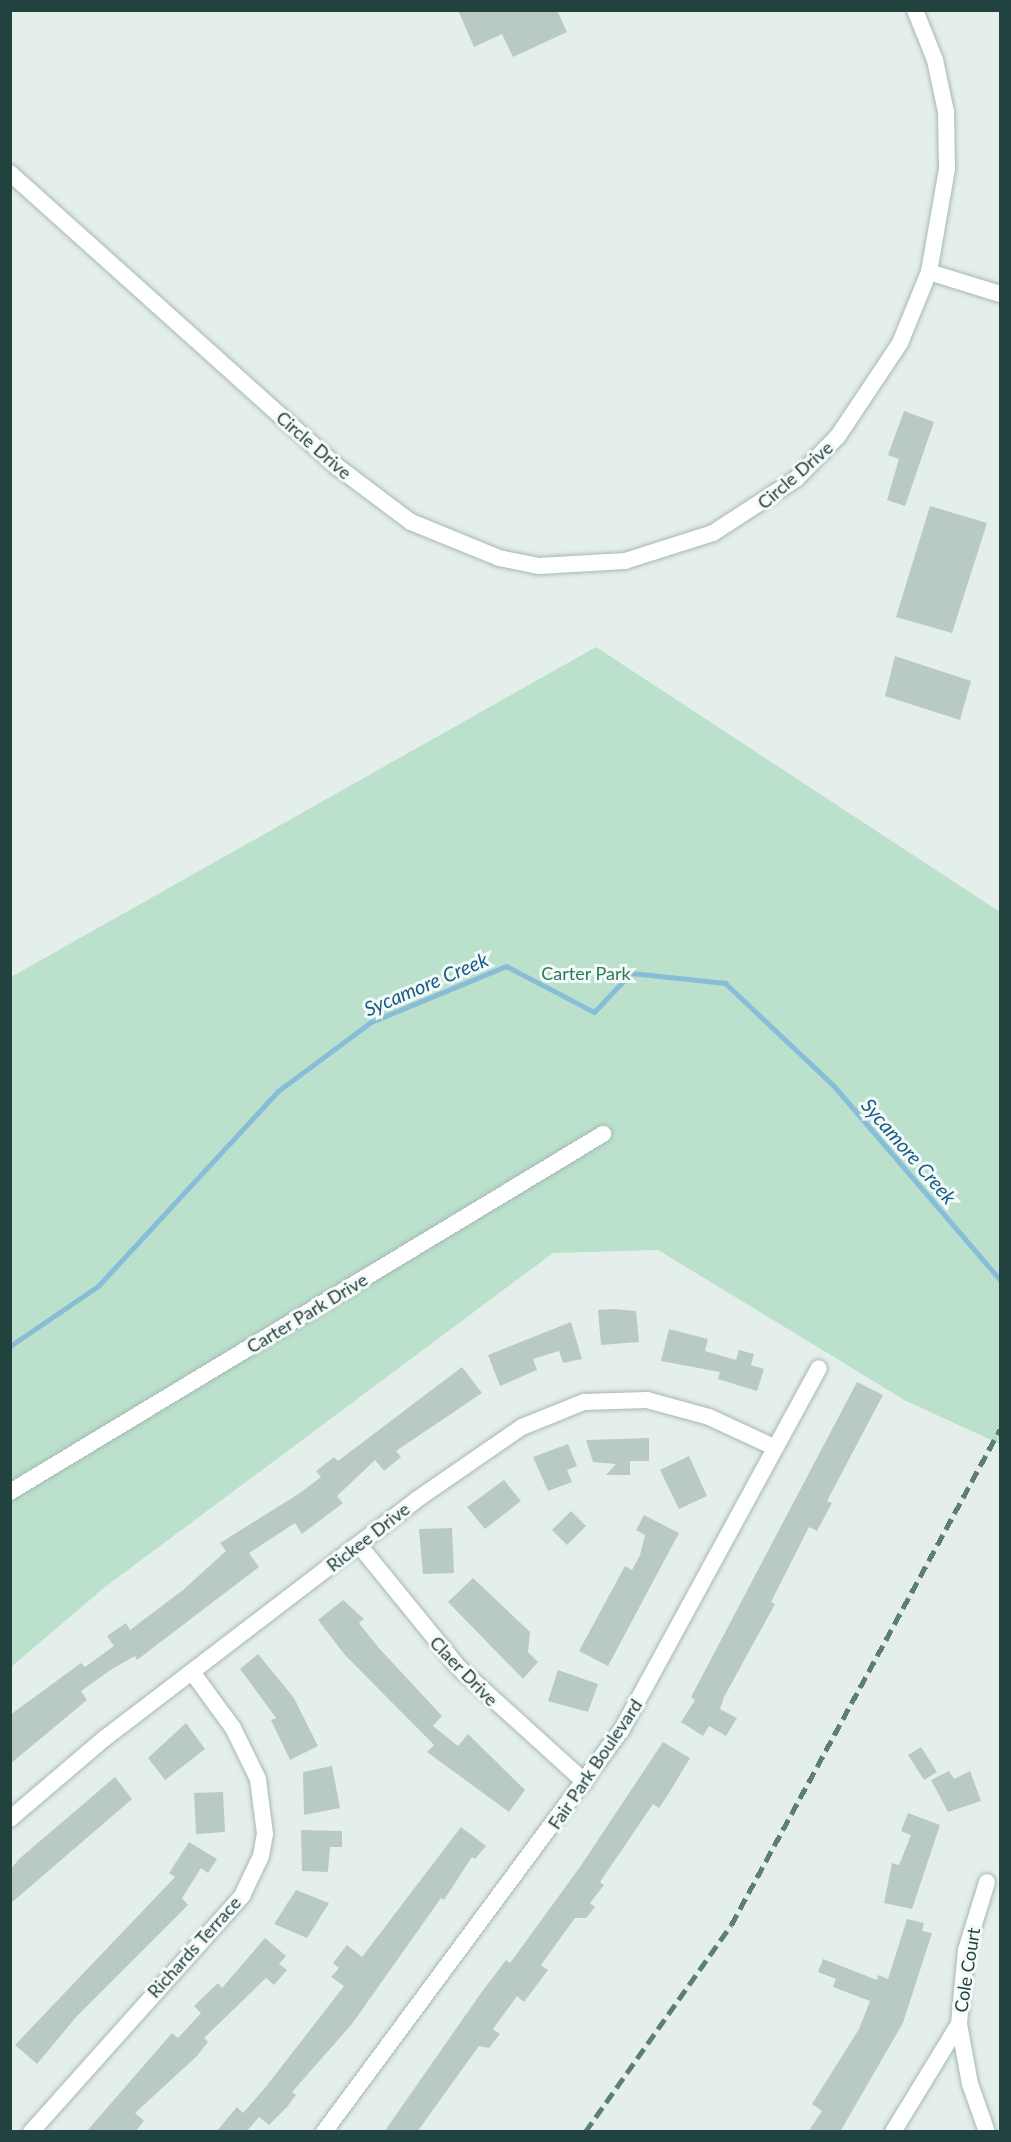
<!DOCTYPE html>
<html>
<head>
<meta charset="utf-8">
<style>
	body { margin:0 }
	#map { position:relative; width:1011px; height:2142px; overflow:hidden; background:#e4efec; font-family:Lato,sans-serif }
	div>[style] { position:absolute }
	.green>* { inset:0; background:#bbe1cc }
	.stream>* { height:5px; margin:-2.5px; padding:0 2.5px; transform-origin:2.5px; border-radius:2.5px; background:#88bdd7 }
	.building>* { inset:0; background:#b9cac5 }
	.roads { filter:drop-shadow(0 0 2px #a6b8b5) drop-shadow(0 0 2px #a6b8b5) }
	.minor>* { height:16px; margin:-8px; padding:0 8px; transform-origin:8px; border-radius:8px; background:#fff }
	.rail>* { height:4.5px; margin-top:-2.25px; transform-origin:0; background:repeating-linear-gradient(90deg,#5c7d7a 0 12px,transparent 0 18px) }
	span { translate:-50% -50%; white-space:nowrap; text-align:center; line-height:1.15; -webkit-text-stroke:6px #f5faf9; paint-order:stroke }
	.street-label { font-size:18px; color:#21423f }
	.park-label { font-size:18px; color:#287d58 }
	.water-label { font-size:20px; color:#165e84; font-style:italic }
	.frame { position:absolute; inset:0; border:12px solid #21423f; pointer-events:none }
</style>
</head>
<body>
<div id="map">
	<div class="green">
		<div style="clip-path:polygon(596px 647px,1000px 912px,1000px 1444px,906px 1401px,658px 1250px,553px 1253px,105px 1587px,11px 1667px,11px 977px)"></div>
	</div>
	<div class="stream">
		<div style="left:10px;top:1346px;width:107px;rotate:-34.3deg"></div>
		<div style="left:98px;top:1286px;width:265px;rotate:-47.3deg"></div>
		<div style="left:278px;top:1091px;width:116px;rotate:-36.6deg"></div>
		<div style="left:371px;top:1022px;width:146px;rotate:-22.5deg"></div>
		<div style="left:506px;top:966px;width:99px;rotate:27.6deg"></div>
		<div style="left:594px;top:1012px;width:54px;rotate:-46.5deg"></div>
		<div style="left:631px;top:973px;width:95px;rotate:6.1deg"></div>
		<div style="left:725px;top:983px;width:149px;rotate:43.4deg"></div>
		<div style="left:833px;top:1085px;width:257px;rotate:49.4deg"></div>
	</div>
	<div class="building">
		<div style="clip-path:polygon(458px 10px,557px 10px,567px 32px,513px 57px,502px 34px,474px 47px)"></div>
		<div style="clip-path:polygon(904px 411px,934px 422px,905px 506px,887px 500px,899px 459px,888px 455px)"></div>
		<div style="clip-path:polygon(930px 506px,987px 523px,952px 633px,896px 617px)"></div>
		<div style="clip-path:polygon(895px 656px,971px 681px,960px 720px,885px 696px)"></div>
		<div style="clip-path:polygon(613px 1309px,636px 1311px,639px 1342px,601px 1345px,598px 1310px)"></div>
		<div style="clip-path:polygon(571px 1322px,582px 1359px,563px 1363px,559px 1351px,533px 1359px,537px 1370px,500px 1386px,488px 1355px)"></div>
		<div style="clip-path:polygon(669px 1329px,708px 1339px,705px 1351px,736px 1360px,739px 1350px,754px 1354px,751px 1365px,764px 1369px,757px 1391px,718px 1379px,720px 1372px,661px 1361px)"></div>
		<div style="clip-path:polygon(462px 1367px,482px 1393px,396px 1451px,401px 1457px,384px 1471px,375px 1460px,337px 1496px,343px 1503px,302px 1534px,295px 1523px,249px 1553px,259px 1567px,137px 1660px,135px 1656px,112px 1669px,81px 1691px,87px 1700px,10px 1764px,10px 1715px,81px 1663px,85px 1667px,114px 1646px,107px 1636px,126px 1623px,130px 1630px,183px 1590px,226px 1551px,220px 1543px,300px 1493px,321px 1477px,316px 1471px,334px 1457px,338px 1461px)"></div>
		<div style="clip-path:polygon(857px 1382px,883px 1395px,827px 1501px,832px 1503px,817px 1531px,809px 1527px,771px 1602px,775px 1604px,724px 1697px,720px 1709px,737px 1718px,726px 1736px,709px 1726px,703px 1736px,681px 1722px,695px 1700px,691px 1697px)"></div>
		<div style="clip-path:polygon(649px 1438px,649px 1461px,630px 1461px,630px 1475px,606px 1475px,616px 1464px,593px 1462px,586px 1440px)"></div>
		<div style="clip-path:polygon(568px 1444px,577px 1466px,567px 1470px,572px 1482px,548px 1491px,533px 1457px)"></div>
		<div style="clip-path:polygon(689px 1456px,707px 1496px,679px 1509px,660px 1470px)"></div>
		<div style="clip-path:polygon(504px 1480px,521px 1501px,485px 1529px,467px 1507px)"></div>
		<div style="clip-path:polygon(571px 1511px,586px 1526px,567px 1545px,552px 1530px)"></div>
		<div style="clip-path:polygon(644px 1515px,679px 1533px,608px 1666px,579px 1651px,625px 1566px,632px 1570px,640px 1555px,645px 1535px,636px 1530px)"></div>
		<div style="clip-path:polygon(452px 1528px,454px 1573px,423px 1574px,419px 1529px)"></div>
		<div style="clip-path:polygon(473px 1578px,530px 1632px,528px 1652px,538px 1662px,523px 1679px,448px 1602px)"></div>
		<div style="clip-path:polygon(343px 1600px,364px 1619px,359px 1623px,378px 1647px,442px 1716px,433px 1726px,458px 1746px,468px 1734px,525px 1790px,509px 1812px,427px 1752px,434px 1745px,345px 1655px,318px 1620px)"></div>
		<div style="clip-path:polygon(258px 1654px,294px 1698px,318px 1746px,290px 1760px,271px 1720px,276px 1718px,240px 1669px)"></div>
		<div style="clip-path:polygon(558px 1670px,598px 1684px,588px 1712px,548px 1701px)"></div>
		<div style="clip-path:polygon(186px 1723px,205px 1749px,165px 1780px,148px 1758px)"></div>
		<div style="clip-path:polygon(663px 1742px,690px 1758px,669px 1793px,659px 1808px,653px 1804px,600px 1882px,604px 1885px,590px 1903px,595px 1907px,586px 1918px,575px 1918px,541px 1965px,548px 1970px,524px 2002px,517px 1996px,493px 2029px,500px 2034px,489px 2048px,479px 2046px,417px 2132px,384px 2132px,481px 1993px,506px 1960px,510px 1963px,580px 1867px)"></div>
		<div style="clip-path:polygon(921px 1747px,937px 1772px,924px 1780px,908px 1755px)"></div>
		<div style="clip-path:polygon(332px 1766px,340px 1808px,304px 1815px,303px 1772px)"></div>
		<div style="clip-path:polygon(949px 1771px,954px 1779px,970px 1771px,981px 1801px,948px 1812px,931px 1780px)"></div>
		<div style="clip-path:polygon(115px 1777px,132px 1799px,10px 1904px,10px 1870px,19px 1859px)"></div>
		<div style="clip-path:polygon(223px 1792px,225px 1832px,196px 1834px,194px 1793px)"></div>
		<div style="clip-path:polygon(908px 1813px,940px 1825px,912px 1909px,884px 1903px,892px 1863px,899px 1865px,911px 1835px,901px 1831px)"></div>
		<div style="clip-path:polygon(461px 1827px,486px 1846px,475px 1859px,472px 1857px,444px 1900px,441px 1898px,352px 2024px,292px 2092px,296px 2095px,287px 2107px,269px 2125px,259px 2117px,246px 2132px,216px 2132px,237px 2107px,243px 2113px,265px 2088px,344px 1986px,331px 1977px,339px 1968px,333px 1963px,347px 1945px,362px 1957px)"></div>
		<div style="clip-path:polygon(301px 1830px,342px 1831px,342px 1847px,330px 1847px,328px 1872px,302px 1871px)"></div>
		<div style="clip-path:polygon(189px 1842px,217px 1859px,208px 1873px,201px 1868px,182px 1898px,188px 1905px,77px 2016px,37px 2064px,15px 2045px,175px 1877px,169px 1873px)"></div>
		<div style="clip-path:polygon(296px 1890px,329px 1903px,307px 1938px,274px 1924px)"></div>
		<div style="clip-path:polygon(907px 1919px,924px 1923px,922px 1931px,932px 1933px,903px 2023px,840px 2132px,808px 2132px,822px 2111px,812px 2104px,859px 2029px,870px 2001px,833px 1987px,836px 1979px,818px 1972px,823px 1959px,877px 1980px,878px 1975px,888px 1979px)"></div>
		<div style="clip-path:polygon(265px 1938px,286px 1956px,279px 1964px,287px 1970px,274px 1985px,266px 1978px,204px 2038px,208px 2042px,197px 2056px,135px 2113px,144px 2121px,135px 2132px,86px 2132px,172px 2033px,178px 2038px,201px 2013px,194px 2006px,218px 1983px,222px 1988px)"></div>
	</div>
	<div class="roads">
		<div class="minor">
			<div style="left:10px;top:173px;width:437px;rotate:41.9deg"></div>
			<div style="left:335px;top:465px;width:95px;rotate:36.9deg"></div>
			<div style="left:411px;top:522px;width:95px;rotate:22.2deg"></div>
			<div style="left:499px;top:558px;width:41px;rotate:11.3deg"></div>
			<div style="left:539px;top:566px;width:86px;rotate:-3.3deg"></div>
			<div style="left:625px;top:561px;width:92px;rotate:-17.7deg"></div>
			<div style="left:713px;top:533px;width:99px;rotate:-33deg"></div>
			<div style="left:796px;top:479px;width:60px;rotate:-45.7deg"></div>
			<div style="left:838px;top:436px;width:112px;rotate:-56.3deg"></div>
			<div style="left:900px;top:343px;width:77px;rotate:-67.8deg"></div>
			<div style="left:929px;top:272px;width:105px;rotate:-80.1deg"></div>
			<div style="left:947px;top:169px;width:57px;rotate:-91deg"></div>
			<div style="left:946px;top:112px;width:53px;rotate:-101.9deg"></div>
			<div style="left:935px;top:60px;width:54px;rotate:-111.8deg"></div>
			<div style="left:929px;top:272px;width:74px;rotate:17.2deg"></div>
			<div style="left:10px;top:1492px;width:693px;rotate:-31.12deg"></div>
			<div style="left:359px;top:1545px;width:157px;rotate:50.9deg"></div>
			<div style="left:458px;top:1667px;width:171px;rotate:42.2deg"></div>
			<div style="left:10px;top:1819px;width:125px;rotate:-40.5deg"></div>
			<div style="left:105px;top:1738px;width:392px;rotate:-37.4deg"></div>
			<div style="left:416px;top:1500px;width:129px;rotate:-34.6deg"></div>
			<div style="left:522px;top:1427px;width:67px;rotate:-22deg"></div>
			<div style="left:584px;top:1402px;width:63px;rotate:-1.8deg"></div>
			<div style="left:647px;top:1400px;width:64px;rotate:15.3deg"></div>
			<div style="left:709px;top:1417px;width:72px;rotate:24.8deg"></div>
			<div style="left:31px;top:2132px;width:317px;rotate:-48.2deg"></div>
			<div style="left:242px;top:1896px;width:44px;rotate:-64.6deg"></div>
			<div style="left:261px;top:1856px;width:22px;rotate:-80deg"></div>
			<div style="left:265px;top:1834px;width:55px;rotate:-97.3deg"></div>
			<div style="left:258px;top:1779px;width:57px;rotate:-116.1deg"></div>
			<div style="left:233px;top:1728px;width:69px;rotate:-126.2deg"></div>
			<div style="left:324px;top:2132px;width:499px;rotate:-53.5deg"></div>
			<div style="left:621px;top:1731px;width:413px;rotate:-61.4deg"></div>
			<div style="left:893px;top:2132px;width:127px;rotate:-58.6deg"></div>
			<div style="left:987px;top:2132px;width:51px;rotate:-109.5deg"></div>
			<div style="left:970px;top:2084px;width:61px;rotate:-100.4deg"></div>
			<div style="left:959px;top:2024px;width:74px;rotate:-84.6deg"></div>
			<div style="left:966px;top:1950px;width:71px;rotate:-72.8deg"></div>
		</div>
	</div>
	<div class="rail">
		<div style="left:585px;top:2132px;width:253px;rotate:-54.8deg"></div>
		<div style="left:731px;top:1925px;width:564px;rotate:-61.53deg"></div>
	</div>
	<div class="street-label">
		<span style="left:314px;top:445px;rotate:41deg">Circle Drive</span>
		<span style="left:795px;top:475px;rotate:-41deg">Circle Drive</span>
		<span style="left:307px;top:1313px;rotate:-31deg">Carter Park Drive</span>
		<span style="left:368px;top:1537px;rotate:-38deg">Rickee Drive</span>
		<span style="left:464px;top:1671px;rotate:46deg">Claer Drive</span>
		<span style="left:595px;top:1764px;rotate:-56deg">Fair Park Boulevard</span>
		<span style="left:194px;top:1947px;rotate:-48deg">Richards Terrace</span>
		<span style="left:967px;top:1970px;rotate:-81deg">Cole Court</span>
	</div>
	<div class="park-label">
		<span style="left:586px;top:973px">Carter Park</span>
	</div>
	<div class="water-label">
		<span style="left:426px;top:984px;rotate:-23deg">Sycamore Creek</span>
		<span style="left:909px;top:1151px;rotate:49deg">Sycamore Creek</span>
	</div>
	<div class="frame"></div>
</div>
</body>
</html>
